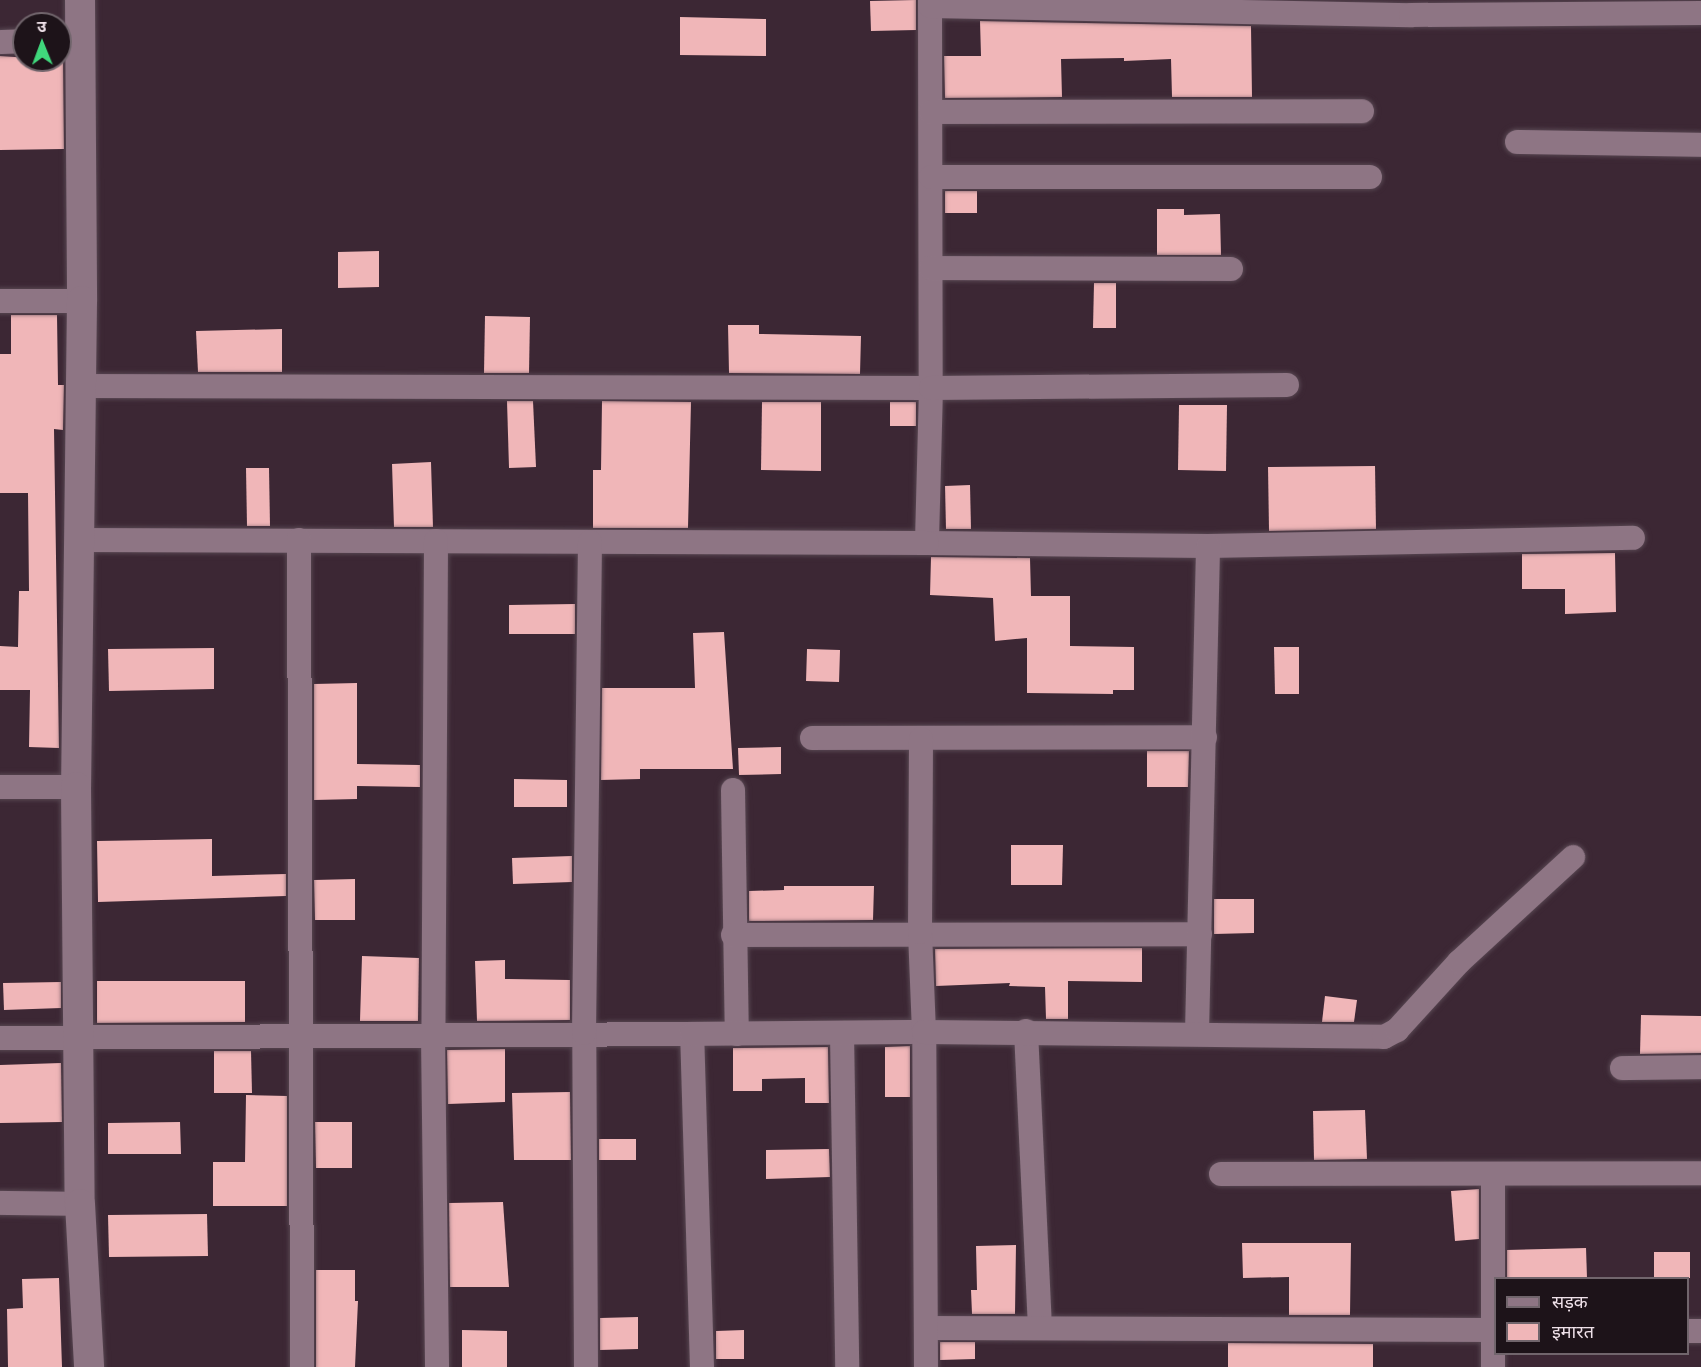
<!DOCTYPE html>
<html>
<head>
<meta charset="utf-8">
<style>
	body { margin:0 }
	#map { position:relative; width:1701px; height:1367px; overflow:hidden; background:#3c2734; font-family:"Noto Serif","Noto Sans Devanagari",serif }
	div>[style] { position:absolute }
	.building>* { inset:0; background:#f0b6b8 }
	.roads { filter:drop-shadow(0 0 2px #574651) drop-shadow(0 0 2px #574651) }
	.minor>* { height:24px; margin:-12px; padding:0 12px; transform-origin:12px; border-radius:12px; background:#8e7584 }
	.tertiary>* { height:30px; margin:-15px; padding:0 15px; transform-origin:15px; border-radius:15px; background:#8e7584 }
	span { translate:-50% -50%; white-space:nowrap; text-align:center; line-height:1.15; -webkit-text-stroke:6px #1d1319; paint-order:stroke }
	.legend { position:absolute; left:1494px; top:1277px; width:195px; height:78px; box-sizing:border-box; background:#1d1319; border:2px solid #71656c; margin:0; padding:8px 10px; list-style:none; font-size:18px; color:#efe1e9 }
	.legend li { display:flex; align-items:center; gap:12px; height:30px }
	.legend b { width:30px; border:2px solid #71656c }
	.north { position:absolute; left:12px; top:12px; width:60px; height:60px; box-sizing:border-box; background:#1d1319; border:2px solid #71656c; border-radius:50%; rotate:359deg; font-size:16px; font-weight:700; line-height:24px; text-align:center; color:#efe1e9 }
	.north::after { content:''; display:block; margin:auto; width:21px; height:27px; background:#40d77c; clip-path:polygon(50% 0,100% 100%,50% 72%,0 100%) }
</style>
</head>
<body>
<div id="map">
	<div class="building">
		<div style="clip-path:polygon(916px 0,916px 30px,871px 31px,870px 1px)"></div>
		<div style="clip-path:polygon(680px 17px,766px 19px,766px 56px,680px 55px)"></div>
		<div style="clip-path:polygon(980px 21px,1251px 26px,1252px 97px,1172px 97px,1171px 59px,1124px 61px,1124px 58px,1061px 59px,1062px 97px,945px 98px,944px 56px,981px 56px)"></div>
		<div style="clip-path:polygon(60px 55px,63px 55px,64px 149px,0 150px,0 56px,60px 60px)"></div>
		<div style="clip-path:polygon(945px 191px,977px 191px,977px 213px,945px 213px)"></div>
		<div style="clip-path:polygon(1157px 209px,1184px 209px,1184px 215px,1220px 214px,1221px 255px,1157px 255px)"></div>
		<div style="clip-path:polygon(379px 251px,379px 287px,338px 288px,338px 252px)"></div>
		<div style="clip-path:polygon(1094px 283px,1116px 283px,1116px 328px,1093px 328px)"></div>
		<div style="clip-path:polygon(11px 315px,57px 315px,58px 385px,64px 385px,63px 430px,54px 429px,59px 748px,29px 747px,30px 690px,0 690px,0 646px,18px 647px,19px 591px,29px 591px,28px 493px,0 493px,0 354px,11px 354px)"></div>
		<div style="clip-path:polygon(485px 316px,530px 317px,529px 373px,484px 373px)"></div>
		<div style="clip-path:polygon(728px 325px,759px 325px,759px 334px,861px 336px,860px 374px,729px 373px)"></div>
		<div style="clip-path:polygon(282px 329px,282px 372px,198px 372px,196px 331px)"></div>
		<div style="clip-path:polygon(507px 401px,533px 401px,536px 467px,509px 468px)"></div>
		<div style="clip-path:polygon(602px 401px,691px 402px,688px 528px,593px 528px,593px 470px,601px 470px)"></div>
		<div style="clip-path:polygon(762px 402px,821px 402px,821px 471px,761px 470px)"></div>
		<div style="clip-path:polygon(890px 402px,916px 402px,916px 426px,890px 426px)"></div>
		<div style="clip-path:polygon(1179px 405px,1227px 405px,1226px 471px,1178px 470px)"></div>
		<div style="clip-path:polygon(431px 462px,433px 527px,394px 527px,392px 464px)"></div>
		<div style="clip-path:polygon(1375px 466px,1376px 529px,1269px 531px,1268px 467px)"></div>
		<div style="clip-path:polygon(246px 468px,269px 468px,270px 526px,247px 526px)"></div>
		<div style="clip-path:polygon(970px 485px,971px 529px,946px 529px,945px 486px)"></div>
		<div style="clip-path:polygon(1615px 553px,1616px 612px,1565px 614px,1565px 589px,1522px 589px,1522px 554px)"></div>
		<div style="clip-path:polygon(931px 557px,1030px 558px,1031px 596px,1070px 596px,1070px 646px,1134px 647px,1134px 690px,1113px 690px,1113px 694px,1027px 693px,1027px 638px,995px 641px,993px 598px,930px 595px)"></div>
		<div style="clip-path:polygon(575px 604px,575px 634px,509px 634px,509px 605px)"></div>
		<div style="clip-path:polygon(724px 632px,733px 769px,640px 769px,640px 779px,601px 780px,602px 688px,695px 688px,693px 633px)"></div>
		<div style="clip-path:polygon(1274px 647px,1299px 647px,1299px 694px,1275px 694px)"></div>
		<div style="clip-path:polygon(214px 648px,214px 689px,109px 691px,108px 649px)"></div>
		<div style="clip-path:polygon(807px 649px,840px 650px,839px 682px,806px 681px)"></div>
		<div style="clip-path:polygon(357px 683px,357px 764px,420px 765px,420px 787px,357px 786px,357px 799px,314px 800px,314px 684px)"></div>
		<div style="clip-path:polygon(781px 747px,781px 774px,739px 775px,738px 748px)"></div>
		<div style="clip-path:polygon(1147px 751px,1189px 751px,1188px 787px,1147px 787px)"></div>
		<div style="clip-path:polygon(514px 779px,567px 780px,567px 807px,514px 807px)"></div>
		<div style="clip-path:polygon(212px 839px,212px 876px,286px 874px,286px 896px,98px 902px,97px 841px)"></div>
		<div style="clip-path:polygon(1011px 845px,1063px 845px,1062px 885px,1011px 885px)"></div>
		<div style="clip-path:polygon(572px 856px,572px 882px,513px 884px,512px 858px)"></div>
		<div style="clip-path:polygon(355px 879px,355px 920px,315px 920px,314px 880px)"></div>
		<div style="clip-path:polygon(784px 886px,874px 886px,873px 920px,749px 921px,749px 891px,784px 890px)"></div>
		<div style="clip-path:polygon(1214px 899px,1254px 899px,1254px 933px,1214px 934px)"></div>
		<div style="clip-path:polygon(1142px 948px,1142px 982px,1068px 981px,1068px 1019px,1046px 1019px,1045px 987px,1009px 986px,1010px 983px,936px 986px,935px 949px)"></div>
		<div style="clip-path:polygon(362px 956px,419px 958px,418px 1021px,360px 1021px)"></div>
		<div style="clip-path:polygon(505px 960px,505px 979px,570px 980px,570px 1020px,477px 1021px,475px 961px)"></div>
		<div style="clip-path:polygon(97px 981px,245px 981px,245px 1022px,97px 1023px)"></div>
		<div style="clip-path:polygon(61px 982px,61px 1008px,4px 1010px,3px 983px)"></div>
		<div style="clip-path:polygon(1325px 996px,1357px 1000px,1354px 1022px,1322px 1022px)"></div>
		<div style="clip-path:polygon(1641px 1015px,1701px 1016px,1701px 1053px,1640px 1054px)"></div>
		<div style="clip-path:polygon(910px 1046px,910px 1097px,885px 1097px,885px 1047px)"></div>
		<div style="clip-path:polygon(828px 1047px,829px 1103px,805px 1103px,805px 1078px,762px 1079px,762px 1091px,733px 1091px,733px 1048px)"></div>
		<div style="clip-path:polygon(505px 1049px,505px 1102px,448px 1104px,447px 1050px)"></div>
		<div style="clip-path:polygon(214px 1051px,251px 1051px,252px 1093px,214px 1093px)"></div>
		<div style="clip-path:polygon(61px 1063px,62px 1122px,0 1123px,0 1065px)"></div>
		<div style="clip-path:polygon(570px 1092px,571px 1160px,514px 1160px,512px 1093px)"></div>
		<div style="clip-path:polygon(246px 1095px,287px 1096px,287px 1206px,213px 1206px,213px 1162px,245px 1162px)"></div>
		<div style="clip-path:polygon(1365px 1110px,1367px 1159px,1314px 1160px,1313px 1111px)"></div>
		<div style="clip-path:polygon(180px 1122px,181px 1154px,108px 1154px,108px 1123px)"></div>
		<div style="clip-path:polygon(315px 1122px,352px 1122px,352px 1168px,316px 1168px)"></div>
		<div style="clip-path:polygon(599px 1139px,636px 1139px,636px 1160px,599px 1160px)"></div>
		<div style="clip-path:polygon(829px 1149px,830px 1177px,766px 1179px,766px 1150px)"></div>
		<div style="clip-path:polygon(1479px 1189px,1479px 1239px,1455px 1241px,1451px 1191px)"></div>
		<div style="clip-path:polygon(503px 1202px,509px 1287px,450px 1287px,449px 1203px)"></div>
		<div style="clip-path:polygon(207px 1214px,208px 1256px,109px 1257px,108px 1215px)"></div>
		<div style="clip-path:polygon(1242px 1243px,1351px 1243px,1350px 1315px,1289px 1315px,1289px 1277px,1243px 1278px)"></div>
		<div style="clip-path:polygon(1016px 1245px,1015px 1314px,972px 1314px,971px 1290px,977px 1290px,976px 1246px)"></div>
		<div style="clip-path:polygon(1586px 1248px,1587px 1278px,1507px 1278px,1507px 1250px)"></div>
		<div style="clip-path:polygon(1654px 1252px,1690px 1252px,1690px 1278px,1654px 1278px)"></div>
		<div style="clip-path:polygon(316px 1270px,355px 1270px,355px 1301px,358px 1301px,355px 1367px,316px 1367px)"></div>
		<div style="clip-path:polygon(59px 1278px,62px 1367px,8px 1367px,7px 1309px,23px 1308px,22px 1279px)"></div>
		<div style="clip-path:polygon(638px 1317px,638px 1349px,600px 1350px,600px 1318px)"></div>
		<div style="clip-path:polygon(462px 1330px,507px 1331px,507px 1367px,462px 1367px)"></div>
		<div style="clip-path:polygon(744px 1330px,744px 1359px,716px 1359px,716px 1331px)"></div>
		<div style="clip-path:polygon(940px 1342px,975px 1342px,975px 1359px,940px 1360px)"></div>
		<div style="clip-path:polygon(1228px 1343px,1373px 1344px,1373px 1367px,1228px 1367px)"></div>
	</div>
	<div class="roads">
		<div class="minor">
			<div style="left:930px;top:0;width:388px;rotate:89.9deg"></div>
			<div style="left:931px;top:388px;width:155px;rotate:91.5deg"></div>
			<div style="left:927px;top:543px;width:281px;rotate:0.6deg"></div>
			<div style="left:1208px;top:546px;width:425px;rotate:-1.1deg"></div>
			<div style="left:930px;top:6px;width:481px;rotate:1.1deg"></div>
			<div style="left:1411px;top:15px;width:290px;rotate:-0.4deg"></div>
			<div style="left:0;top:42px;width:24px;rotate:-2deg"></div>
			<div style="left:931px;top:112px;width:431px;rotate:-0.1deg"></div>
			<div style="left:1517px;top:142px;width:184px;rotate:0.9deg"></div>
			<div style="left:931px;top:177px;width:439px"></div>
			<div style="left:931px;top:268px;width:300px;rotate:0.2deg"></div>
			<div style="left:0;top:301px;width:82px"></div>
			<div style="left:81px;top:386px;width:850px;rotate:0.13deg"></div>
			<div style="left:931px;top:388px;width:356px;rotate:-0.5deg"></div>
			<div style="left:79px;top:540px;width:848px;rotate:0.2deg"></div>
			<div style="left:299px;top:540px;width:827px;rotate:89.79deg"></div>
			<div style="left:436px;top:541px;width:495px;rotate:90.3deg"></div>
			<div style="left:433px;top:1036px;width:331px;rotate:89.3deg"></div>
			<div style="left:812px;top:738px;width:393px;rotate:-0.1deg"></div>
			<div style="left:0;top:787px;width:76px"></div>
			<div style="left:733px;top:790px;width:244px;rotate:89.1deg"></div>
			<div style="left:733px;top:935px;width:467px;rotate:-0.1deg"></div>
			<div style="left:1026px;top:1031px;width:297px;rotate:87.3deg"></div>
			<div style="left:842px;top:1033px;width:334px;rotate:89.1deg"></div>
			<div style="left:1197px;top:1033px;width:487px;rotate:-88.7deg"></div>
			<div style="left:0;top:1038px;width:692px;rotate:-0.33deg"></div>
			<div style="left:1622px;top:1068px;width:79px;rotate:-0.7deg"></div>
			<div style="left:1221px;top:1174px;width:480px;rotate:-0.1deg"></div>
			<div style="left:0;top:1203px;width:80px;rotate:0.7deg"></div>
			<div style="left:927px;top:1328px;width:569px;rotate:0.2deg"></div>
			<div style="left:1688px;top:1331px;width:13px"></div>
			<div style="left:586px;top:1367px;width:334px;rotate:-90.3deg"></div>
			<div style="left:584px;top:1033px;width:491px;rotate:-89.3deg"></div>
			<div style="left:702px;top:1367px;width:333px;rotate:-91.7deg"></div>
			<div style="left:692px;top:1034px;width:232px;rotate:-0.5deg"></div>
			<div style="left:924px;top:1032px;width:100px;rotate:-92.3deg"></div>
			<div style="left:920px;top:932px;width:193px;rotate:-89.7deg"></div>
			<div style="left:926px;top:1367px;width:335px;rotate:-90.3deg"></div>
			<div style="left:924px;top:1032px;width:460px;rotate:0.6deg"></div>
			<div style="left:1384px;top:1037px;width:15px;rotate:-28deg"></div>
			<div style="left:1397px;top:1030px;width:92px;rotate:-47.6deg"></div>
			<div style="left:1459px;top:962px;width:155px;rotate:-42.6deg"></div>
			<div style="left:1493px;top:1367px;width:191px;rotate:-90deg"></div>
		</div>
		<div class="tertiary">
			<div style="left:80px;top:0;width:301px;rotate:89.6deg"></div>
			<div style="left:82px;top:301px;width:486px;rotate:90.7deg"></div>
			<div style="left:76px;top:787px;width:417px;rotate:89.5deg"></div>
			<div style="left:80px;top:1204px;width:163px;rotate:86.8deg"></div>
		</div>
	</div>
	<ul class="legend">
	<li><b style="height:8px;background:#8e7584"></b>सड़क</li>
	<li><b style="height:16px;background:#f0b6b8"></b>इमारत</li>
	</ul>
	<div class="north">उ</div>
</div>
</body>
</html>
